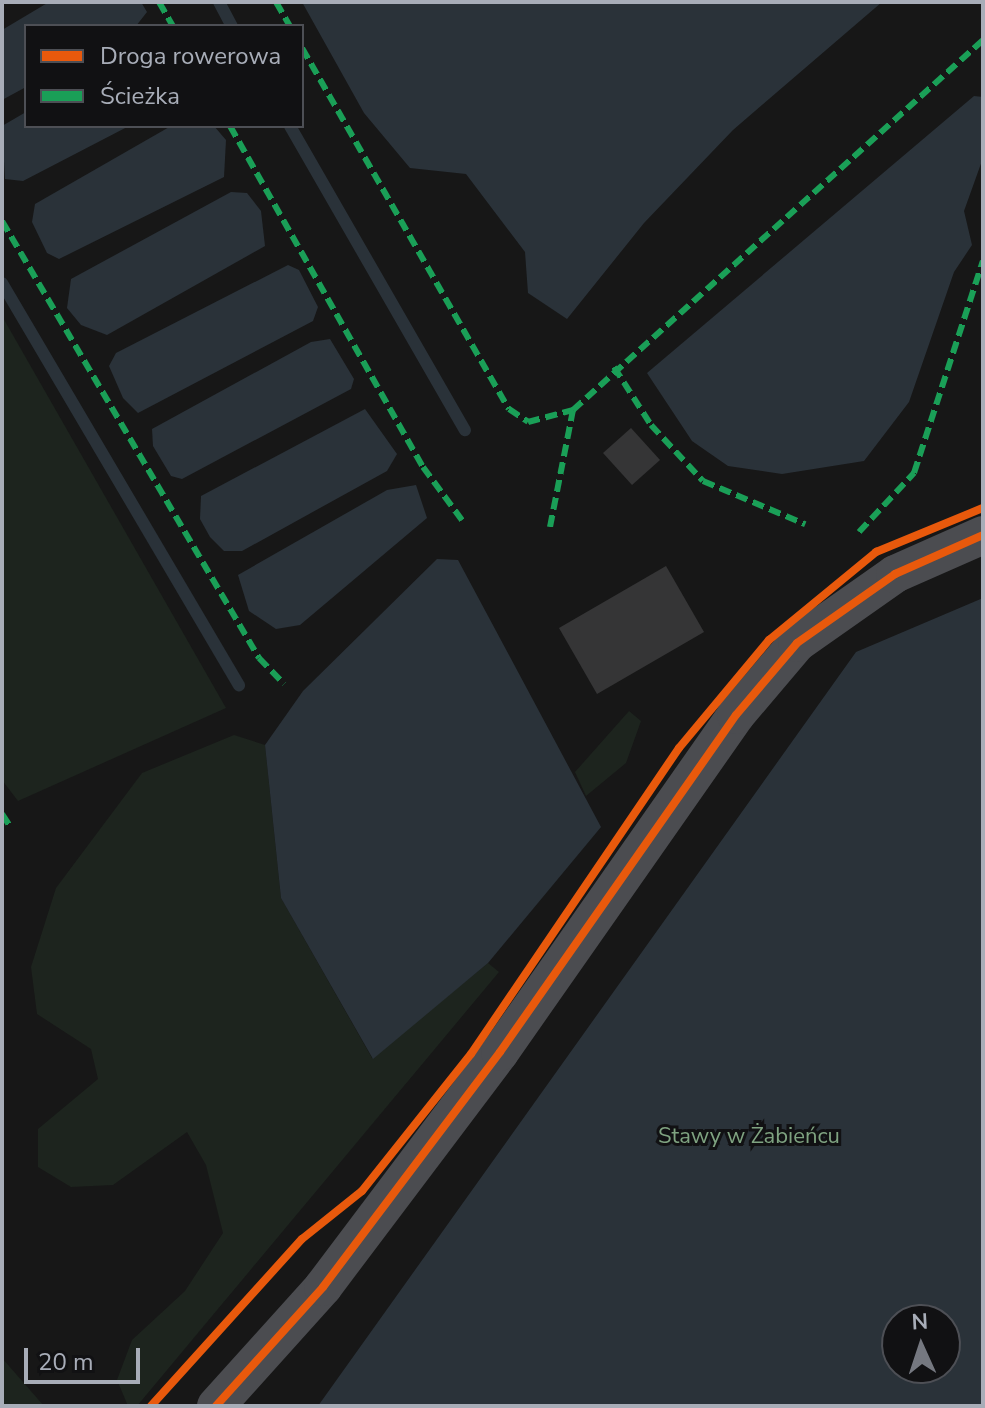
<!DOCTYPE html>
<html>
<head>
<meta charset="utf-8">
<style>
	body { margin:0 }
	#map { position:relative; width:985px; height:1408px; overflow:hidden; background:#171717; font-family:"Nunito Sans",sans-serif }
	div>[style] { position:absolute }
	.green>* { inset:0; background:#1d241e }
	.water>* { inset:0; background:#2a3239 }
	.stream>* { height:12px; margin:-6px; padding:0 6px; transform-origin:6px; border-radius:6px; background:#2a3239 }
	.building>* { inset:0; background:#353536 }
	.minor>* { height:38px; margin:-19px; padding:0 19px; transform-origin:19px; border-radius:19px; background:#4b4c50 }
	.quiet>* { height:6px; margin-top:-3px; transform-origin:0; background:repeating-linear-gradient(90deg,#1a9f57 0 12px,transparent 0 18px) }
	.cycleway>* { height:8px; margin:-4px; padding:0 4px; transform-origin:4px; border-radius:4px; background:#e8590c }
	span { translate:-50% -50%; white-space:nowrap; text-align:center; line-height:1.15; -webkit-text-stroke:6px #111113; paint-order:stroke }
	.park-label { font-size:22px; color:#7fa381 }
	.frame { position:absolute; inset:0; border:4px solid #a8adb8; pointer-events:none }
	.legend { position:absolute; left:24px; top:24px; width:280px; height:104px; box-sizing:border-box; background:#111113; border:2px solid #4d4f55; margin:0; padding:10px 14px; list-style:none; font-size:24px; color:#a8adb8 }
	.legend li { display:flex; align-items:center; gap:16px; height:40px }
	.legend b { width:40px; border:2px solid #4d4f55 }
	.north { position:absolute; left:881px; top:1304px; width:80px; height:80px; box-sizing:border-box; background:#111113; border:2px solid #4d4f55; border-radius:50%; rotate:357deg; font-size:22px; font-weight:700; line-height:32px; text-align:center; color:#a8adb8 }
	.north::after { content:''; display:block; margin:auto; width:28px; height:36px; background:#757880; clip-path:polygon(50% 0,100% 100%,50% 72%,0 100%) }
	.scale { position:absolute; left:24px; top:1348px; width:116px; height:36px; box-sizing:border-box; border:4px solid #a8adb8; border-top:0; padding-left:10px; font-size:24px; line-height:28px; white-space:nowrap; color:#a8adb8; -webkit-text-stroke:6px #111113; paint-order:stroke }
</style>
</head>
<body>
<div id="map">
	<div class="green">
		<div style="clip-path:polygon(2px 316px,226px 708px,18px 801px,2px 780px)"></div>
		<div style="clip-path:polygon(629px 711px,641px 721px,626px 763px,586px 796px,575px 772px)"></div>
		<div style="clip-path:polygon(234px 735px,265px 745px,281px 898px,372px 1058px,488px 963px,499px 972px,137px 1406px,128px 1406px,117px 1380px,132px 1340px,185px 1291px,223px 1233px,206px 1165px,187px 1132px,113px 1185px,71px 1187px,38px 1167px,38px 1129px,98px 1079px,91px 1049px,37px 1014px,31px 967px,56px 888px,142px 773px)"></div>
		<div style="clip-path:polygon(2px 1358px,44px 1406px,2px 1406px)"></div>
	</div>
	<div class="water">
		<div style="clip-path:polygon(49px 2px,141px 2px,147px 12px,136px 26px,26px 26px,26px 87px,2px 100px,2px 30px)"></div>
		<div style="clip-path:polygon(302px 2px,882px 2px,733px 130px,644px 223px,567px 319px,528px 293px,525px 252px,466px 174px,410px 168px,364px 113px)"></div>
		<div style="clip-path:polygon(974px 96px,983px 97px,983px 158px,964px 211px,972px 245px,954px 272px,909px 402px,864px 461px,782px 474px,728px 466px,692px 441px,647px 373px)"></div>
		<div style="clip-path:polygon(26px 112px,26px 126px,129px 126px,23px 181px,5px 179px,2px 126px)"></div>
		<div style="clip-path:polygon(171px 126px,214px 126px,226px 140px,224px 177px,59px 259px,47px 253px,32px 222px,35px 204px)"></div>
		<div style="clip-path:polygon(231px 192px,247px 193px,261px 211px,265px 246px,107px 335px,81px 325px,67px 308px,71px 279px)"></div>
		<div style="clip-path:polygon(288px 265px,299px 270px,318px 307px,313px 321px,138px 413px,123px 398px,109px 366px,116px 353px)"></div>
		<div style="clip-path:polygon(330px 339px,354px 379px,351px 389px,182px 479px,171px 476px,153px 446px,152px 429px,311px 342px)"></div>
		<div style="clip-path:polygon(365px 409px,397px 454px,387px 471px,242px 551px,224px 551px,210px 537px,200px 519px,201px 496px)"></div>
		<div style="clip-path:polygon(416px 485px,427px 518px,300px 625px,276px 629px,249px 611px,238px 575px,387px 490px)"></div>
		<div style="clip-path:polygon(437px 559px,458px 560px,601px 827px,488px 963px,373px 1059px,281px 898px,265px 745px,303px 691px)"></div>
		<div style="clip-path:polygon(evenodd,983px 598px,983px 1406px,318px 1406px,856px 652px,983px 598px,897px 1320px,945px 1320px,945px 1368px,897px 1368px,897px 1320px)"></div>
	</div>
	<div class="stream">
		<div style="left:219px;top:2px;width:27px;rotate:62deg"></div>
		<div style="left:290px;top:126px;width:351px;rotate:60.1deg"></div>
		<div style="left:2px;top:283px;width:467px;rotate:59.5deg"></div>
	</div>
	<div class="building">
		<div style="clip-path:polygon(631px 428px,660px 460px,632px 485px,603px 453px)"></div>
		<div style="clip-path:polygon(666px 566px,704px 632px,597px 694px,559px 628px)"></div>
	</div>
	<div class="minor">
		<div style="left:216px;top:1406px;width:160px;rotate:-48deg"></div>
		<div style="left:323px;top:1287px;width:294px;rotate:-53deg"></div>
		<div style="left:500px;top:1052px;width:411px;rotate:-55deg"></div>
		<div style="left:736px;top:715px;width:94px;rotate:-49.7deg"></div>
		<div style="left:797px;top:643px;width:120px;rotate:-35.1deg"></div>
		<div style="left:895px;top:574px;width:96px;rotate:-23.9deg"></div>
	</div>
	<div class="quiet">
		<div style="left:159px;top:2px;width:28px;rotate:60deg"></div>
		<div style="left:276px;top:2px;width:28px;rotate:60deg"></div>
		<div style="left:302px;top:48px;width:416px;rotate:60.2deg"></div>
		<div style="left:509px;top:409px;width:23px;rotate:34deg"></div>
		<div style="left:528px;top:422px;width:47px;rotate:-14.9deg"></div>
		<div style="left:573px;top:410px;width:552px;rotate:-42.06deg"></div>
		<div style="left:230px;top:126px;width:392px;rotate:60.5deg"></div>
		<div style="left:423px;top:467px;width:66px;rotate:53.7deg"></div>
		<div style="left:2px;top:221px;width:507px;rotate:59.54deg"></div>
		<div style="left:259px;top:658px;width:36px;rotate:46deg"></div>
		<div style="left:614px;top:367px;width:69px;rotate:57.5deg"></div>
		<div style="left:651px;top:425px;width:76px;rotate:47.1deg"></div>
		<div style="left:703px;top:481px;width:111px;rotate:22.9deg"></div>
		<div style="left:550px;top:527px;width:119px;rotate:-78.9deg"></div>
		<div style="left:859px;top:532px;width:81px;rotate:-47deg"></div>
		<div style="left:914px;top:473px;width:223px;rotate:-72deg"></div>
		<div style="left:2px;top:814px;width:17px;rotate:57deg"></div>
	</div>
	<div class="cycleway">
		<div style="left:151px;top:1406px;width:225px;rotate:-47.9deg"></div>
		<div style="left:302px;top:1239px;width:77px;rotate:-38.7deg"></div>
		<div style="left:362px;top:1191px;width:175px;rotate:-51.5deg"></div>
		<div style="left:471px;top:1054px;width:370px;rotate:-55.8deg"></div>
		<div style="left:679px;top:748px;width:141px;rotate:-50.2deg"></div>
		<div style="left:769px;top:640px;width:139px;rotate:-39.4deg"></div>
		<div style="left:876px;top:552px;width:116px;rotate:-22.4deg"></div>
		<div style="left:216px;top:1406px;width:160px;rotate:-48deg"></div>
		<div style="left:323px;top:1287px;width:294px;rotate:-53deg"></div>
		<div style="left:500px;top:1052px;width:411px;rotate:-55deg"></div>
		<div style="left:736px;top:715px;width:94px;rotate:-49.7deg"></div>
		<div style="left:797px;top:643px;width:120px;rotate:-35.1deg"></div>
		<div style="left:895px;top:574px;width:96px;rotate:-23.9deg"></div>
	</div>
	<div class="park-label">
		<span style="left:749px;top:1137px">Stawy w Żabieńcu</span>
	</div>
	<div class="frame"></div>
	<ul class="legend">
	<li><b style="height:10px;background:#e8590c"></b>Droga rowerowa</li>
	<li><b style="height:10px;background:#1a9f57"></b>Ścieżka</li>
	</ul>
	<div class="north">N</div>
	<div class="scale">20 m</div>
</div>
</body>
</html>
